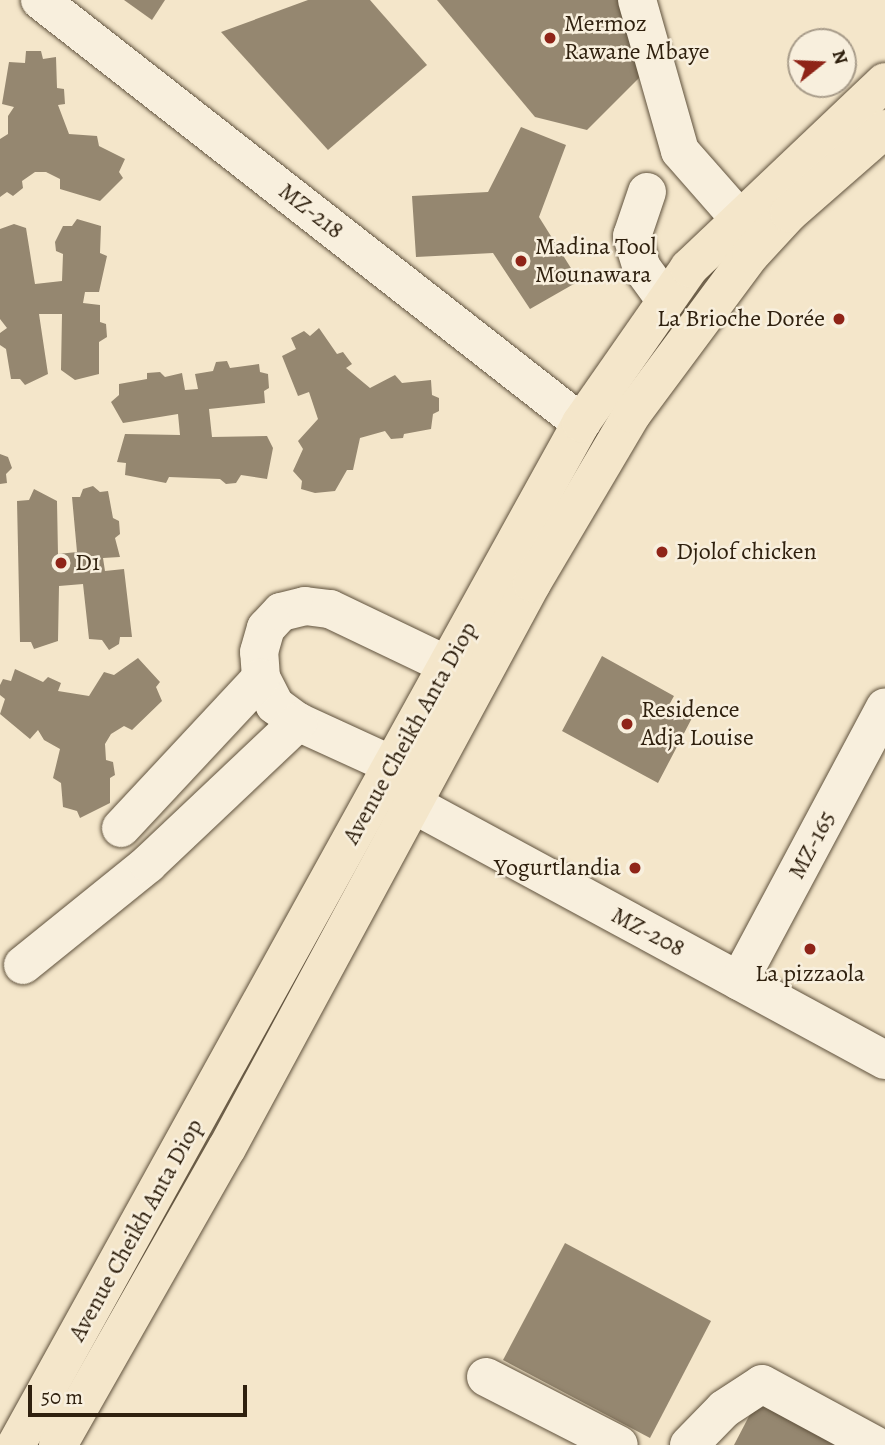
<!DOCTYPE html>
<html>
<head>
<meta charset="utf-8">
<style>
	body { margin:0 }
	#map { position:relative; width:885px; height:1445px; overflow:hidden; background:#f4e6ca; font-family:Alegreya,serif }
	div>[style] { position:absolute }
	.building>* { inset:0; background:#958770 }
	.roads { filter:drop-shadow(0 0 2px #60523d) drop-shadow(0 0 2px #60523d) }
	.minor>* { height:38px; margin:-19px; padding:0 19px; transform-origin:19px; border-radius:19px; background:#f8efdd }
	.major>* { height:38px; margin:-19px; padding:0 19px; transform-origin:19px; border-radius:19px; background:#f4e6ca }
	.dots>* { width:19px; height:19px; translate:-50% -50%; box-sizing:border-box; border:4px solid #f8efdd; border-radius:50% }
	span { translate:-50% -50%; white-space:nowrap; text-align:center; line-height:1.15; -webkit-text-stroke:5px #f8efdd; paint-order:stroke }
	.poi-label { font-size:24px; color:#2f200e }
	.left { translate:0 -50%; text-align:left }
	.right { translate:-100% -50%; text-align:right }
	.street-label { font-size:24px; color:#2f200e }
	.north { position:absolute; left:787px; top:28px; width:70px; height:70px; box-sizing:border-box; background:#f8efdd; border:2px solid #a89c8a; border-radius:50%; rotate:72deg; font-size:19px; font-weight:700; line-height:28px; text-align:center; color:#2f200e }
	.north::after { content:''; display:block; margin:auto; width:24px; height:32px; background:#8f2418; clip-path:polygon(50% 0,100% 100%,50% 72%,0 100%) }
	.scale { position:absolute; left:28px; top:1385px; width:219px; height:32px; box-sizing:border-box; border:4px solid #2f200e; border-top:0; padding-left:9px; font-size:21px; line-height:24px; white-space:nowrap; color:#2f200e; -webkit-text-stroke:5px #f8efdd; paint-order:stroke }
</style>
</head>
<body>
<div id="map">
	<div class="building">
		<div style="clip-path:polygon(124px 0,165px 0,152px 20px)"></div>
		<div style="clip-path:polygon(308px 0,370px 0,427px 65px,328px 150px,221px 32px)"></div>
		<div style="clip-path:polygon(437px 0,620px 0,642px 75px,587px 130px,535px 117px)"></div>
		<div style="clip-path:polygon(26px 51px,41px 51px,43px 59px,56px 57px,57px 88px,64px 89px,65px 104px,58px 105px,69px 134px,97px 136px,99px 146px,125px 159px,119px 172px,123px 178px,100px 201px,60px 189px,60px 179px,46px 172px,35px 172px,22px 181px,23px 188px,13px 196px,7px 192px,0 197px,0 139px,8px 134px,8px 116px,14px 107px,2px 104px,9px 62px,25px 63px)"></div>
		<div style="clip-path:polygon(521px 127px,566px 145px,539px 217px,579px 281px,530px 309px,493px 253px,416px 257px,412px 196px,488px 192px)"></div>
		<div style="clip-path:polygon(77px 219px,101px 226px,100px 253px,107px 256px,99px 292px,85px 292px,83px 303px,100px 305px,100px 322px,106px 324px,107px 337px,99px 342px,99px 374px,75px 380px,61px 370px,62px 314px,39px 314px,48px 374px,25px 385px,20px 379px,11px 379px,6px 349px,0 345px,0 333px,7px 328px,0 319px,0 229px,14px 224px,26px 228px,35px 284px,62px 281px,63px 254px,56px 251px,55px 242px,63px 226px,72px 226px)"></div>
		<div style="clip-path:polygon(319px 328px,337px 354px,343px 352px,352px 364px,346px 368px,370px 388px,395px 375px,402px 383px,431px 380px,432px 395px,439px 398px,439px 411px,433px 414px,431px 429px,404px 434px,403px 438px,391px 439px,385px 431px,360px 438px,353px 470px,347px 470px,335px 491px,315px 493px,301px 489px,302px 481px,293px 471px,303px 449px,298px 441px,318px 419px,309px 392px,298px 396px,282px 356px,296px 349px,291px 338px,304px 331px,310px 336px)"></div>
		<div style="clip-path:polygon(227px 361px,230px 368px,259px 364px,260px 372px,268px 374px,269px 388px,264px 391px,265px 403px,209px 409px,212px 437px,267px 436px,273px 448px,267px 479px,241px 475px,236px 483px,226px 484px,220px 479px,169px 477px,166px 483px,125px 475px,126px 463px,117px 462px,125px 434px,180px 435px,178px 414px,123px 423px,111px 402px,119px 395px,119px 384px,147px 379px,147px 373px,160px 372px,165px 377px,182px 373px,185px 390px,198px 389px,195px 374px,213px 371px,216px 362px)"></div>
		<div style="clip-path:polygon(0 454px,8px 457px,12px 468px,6px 474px,7px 483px,0 484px)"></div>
		<div style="clip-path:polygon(93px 486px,100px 492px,108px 491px,113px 518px,119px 521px,120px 534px,115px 538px,120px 557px,103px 558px,105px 571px,124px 569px,132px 637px,120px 637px,119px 644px,109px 650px,102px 640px,89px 639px,83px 584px,59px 586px,58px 641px,34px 649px,31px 642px,20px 642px,17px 501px,29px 500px,34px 489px,57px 501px,58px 554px,77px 552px,72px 497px,80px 497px,83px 489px)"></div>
		<div style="clip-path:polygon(602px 656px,674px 696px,669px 705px,692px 718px,658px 783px,562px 731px)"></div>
		<div style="clip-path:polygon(138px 658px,160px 682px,156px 687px,162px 701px,132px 730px,124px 726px,111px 734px,105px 744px,106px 760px,113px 762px,115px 775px,110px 778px,110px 803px,80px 818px,77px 811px,63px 807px,61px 783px,53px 778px,60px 749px,44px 740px,38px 730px,30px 739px,0 714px,5px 699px,0 695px,0 685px,3px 679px,11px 681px,15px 669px,43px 682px,48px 677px,61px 683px,58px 691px,89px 696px,104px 672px,114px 675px)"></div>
		<div style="clip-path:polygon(565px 1243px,711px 1321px,650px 1438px,503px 1360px)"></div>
		<div style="clip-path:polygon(759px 1397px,847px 1445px,734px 1445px)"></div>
	</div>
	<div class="roads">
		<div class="minor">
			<div style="left:40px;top:0;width:687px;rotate:38.02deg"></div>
			<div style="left:637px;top:0;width:157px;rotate:74.1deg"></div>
			<div style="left:680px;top:151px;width:88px;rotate:48.7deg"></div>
			<div style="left:647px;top:192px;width:46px;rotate:108.8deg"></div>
			<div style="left:632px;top:236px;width:34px;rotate:73deg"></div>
			<div style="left:642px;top:268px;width:39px;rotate:54deg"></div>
			<div style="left:392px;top:765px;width:103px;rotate:-155.4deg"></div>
			<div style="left:298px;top:722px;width:29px;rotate:-144deg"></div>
			<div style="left:275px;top:705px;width:30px;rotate:-117deg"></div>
			<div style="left:261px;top:678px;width:26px;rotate:-94deg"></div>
			<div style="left:259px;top:652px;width:25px;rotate:-74deg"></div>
			<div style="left:266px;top:628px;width:22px;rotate:-47deg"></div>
			<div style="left:281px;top:612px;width:25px;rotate:-14deg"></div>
			<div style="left:305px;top:606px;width:25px;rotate:7deg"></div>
			<div style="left:330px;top:609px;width:130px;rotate:25.6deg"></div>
			<div style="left:411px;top:803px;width:539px;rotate:28.47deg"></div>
			<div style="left:121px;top:828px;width:205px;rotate:-47deg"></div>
			<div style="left:23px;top:965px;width:161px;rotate:-38.9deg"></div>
			<div style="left:148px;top:864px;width:207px;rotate:-43.4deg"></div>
			<div style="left:739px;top:981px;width:310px;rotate:-61.9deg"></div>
			<div style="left:486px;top:1377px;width:149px;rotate:27.1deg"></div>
			<div style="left:689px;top:1445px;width:50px;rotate:-45.8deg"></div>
			<div style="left:724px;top:1409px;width:45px;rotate:-33.3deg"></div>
			<div style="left:762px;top:1384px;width:128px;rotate:28.4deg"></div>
		</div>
		<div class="major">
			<div style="left:16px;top:1445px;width:1168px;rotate:-61.06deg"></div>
			<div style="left:581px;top:423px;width:189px;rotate:-55.1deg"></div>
			<div style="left:689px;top:268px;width:270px;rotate:-43.5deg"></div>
			<div style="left:58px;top:1445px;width:342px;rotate:-60.4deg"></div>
			<div style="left:227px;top:1148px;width:642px;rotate:-61.64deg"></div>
			<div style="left:532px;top:583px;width:196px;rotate:-59.4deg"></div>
			<div style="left:632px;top:414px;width:199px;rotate:-53.4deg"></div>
			<div style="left:751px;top:254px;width:56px;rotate:-47.2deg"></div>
			<div style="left:789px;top:213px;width:128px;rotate:-41.2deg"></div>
		</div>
	</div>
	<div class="dots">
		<div style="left:550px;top:38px;background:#8f2418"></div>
		<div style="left:521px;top:261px;background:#8f2418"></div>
		<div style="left:839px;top:319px;background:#8f2418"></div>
		<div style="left:662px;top:552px;background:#8f2418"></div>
		<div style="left:61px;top:563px;background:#8f2418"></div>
		<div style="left:627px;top:724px;background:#8f2418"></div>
		<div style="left:635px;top:868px;background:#8f2418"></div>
		<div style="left:810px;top:949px;background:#8f2418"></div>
	</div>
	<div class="poi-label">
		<span class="left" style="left:564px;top:38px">Mermoz<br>Rawane Mbaye</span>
		<span class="left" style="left:535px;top:261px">Madina Tool<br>Mounawara</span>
		<span class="right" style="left:825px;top:319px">La Brioche Dorée</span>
		<span class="left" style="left:676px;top:552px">Djolof chicken</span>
		<span class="left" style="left:75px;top:563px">D1</span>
		<span class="left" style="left:641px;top:724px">Residence<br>Adja Louise</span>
		<span class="right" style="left:621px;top:868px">Yogurtlandia</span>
		<span style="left:810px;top:974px">La pizzaola</span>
	</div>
	<div class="street-label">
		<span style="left:311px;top:211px;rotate:38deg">MZ-218</span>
		<span style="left:410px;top:733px;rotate:-61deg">Avenue Cheikh Anta Diop</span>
		<span style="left:812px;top:845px;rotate:-62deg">MZ-165</span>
		<span style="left:648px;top:932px;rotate:28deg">MZ-208</span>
		<span style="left:136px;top:1230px;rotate:-61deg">Avenue Cheikh Anta Diop</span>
	</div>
	<div class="north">N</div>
	<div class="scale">50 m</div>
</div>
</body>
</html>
